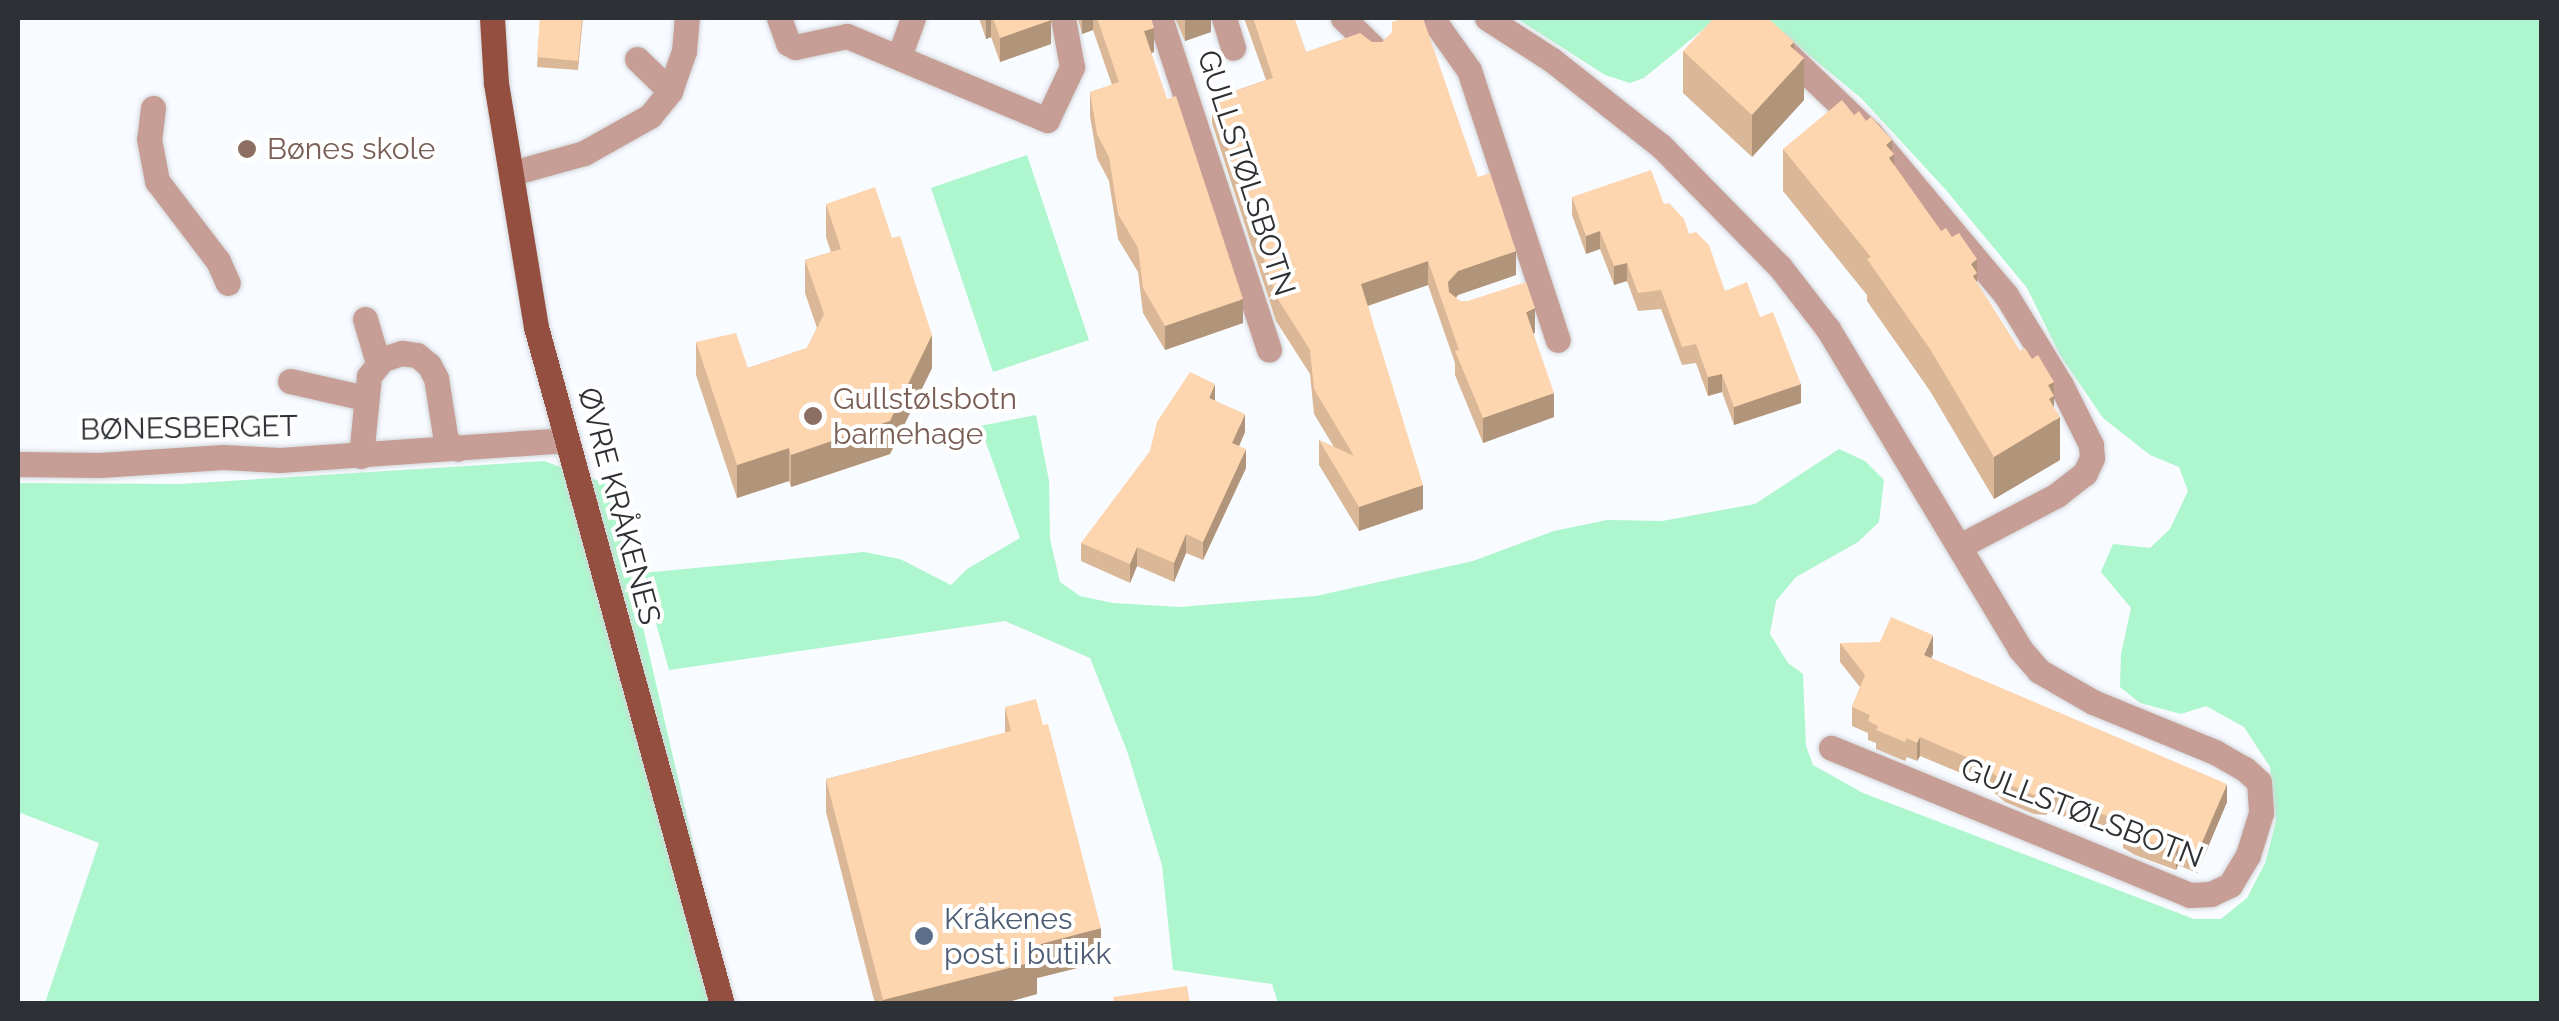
<!DOCTYPE html>
<html>
<head>
<meta charset="utf-8">
<style>
	body { margin:0 }
	#map { position:relative; width:2559px; height:1021px; overflow:hidden; background:#f8fbff; font-family:Raleway,sans-serif }
	div>[style] { position:absolute }
	.green>* { inset:0; background:#aef6ce }
	.roads { filter:drop-shadow(0 0 2px #d3d6da) drop-shadow(0 0 2px #d3d6da) }
	.minor>* { height:25px; margin:-12.5px; padding:0 12.5px; transform-origin:12.5px; border-radius:12.5px; background:#c69e95 }
	.major>* { height:25px; margin:-12.5px; padding:0 12.5px; transform-origin:12.5px; border-radius:12.5px; background:#944f41 }
	.wall>* { inset:0; background:#dab796 }
	.shaded-wall>* { inset:0; background:#b1957a }
	.building>* { inset:0; background:#fdd5af }
	.dots>* { width:28px; height:28px; translate:-50% -50%; box-sizing:border-box; border:5px solid #fff; border-radius:50% }
	span { translate:-50% -50%; white-space:nowrap; text-align:center; line-height:1.15; -webkit-text-stroke:8px #fff; paint-order:stroke }
	.education-label { font-size:30px; color:#785e54 }
	.left { translate:0 -50%; text-align:left }
	.street-label { font-size:30px; color:#2d3034 }
	.service-label { font-size:30px; color:#4e5e75 }
	.frame { position:absolute; inset:0; border:20px solid #2d3034; pointer-events:none }
</style>
</head>
<body>
<div id="map">
	<div class="green">
		<div style="clip-path:polygon(1516px 18px,1717px 18px,1644px 78px,1630px 83px,1605px 75px)"></div>
		<div style="clip-path:polygon(1764px 18px,2541px 18px,2541px 1003px,1278px 1003px,1272px 984px,1173px 970px,1162px 865px,1127px 751px,1090px 658px,1005px 621px,669px 670px,642px 573px,864px 552px,900px 559px,951px 585px,967px 569px,1020px 538px,980px 426px,1036px 415px,1049px 481px,1050px 539px,1060px 582px,1080px 596px,1113px 603px,1179px 607px,1316px 596px,1473px 561px,1554px 531px,1607px 520px,1662px 521px,1755px 504px,1839px 449px,1865px 461px,1884px 480px,1879px 522px,1858px 542px,1796px 577px,1776px 601px,1770px 634px,1788px 663px,1803px 674px,1806px 746px,1813px 765px,1863px 793px,2194px 919px,2221px 919px,2247px 898px,2265px 863px,2276px 821px,2270px 767px,2244px 727px,2206px 706px,2181px 714px,2140px 703px,2120px 687px,2121px 654px,2131px 608px,2101px 572px,2113px 544px,2150px 548px,2170px 529px,2188px 491px,2179px 467px,2150px 455px,2103px 418px,2060px 355px,2027px 288px,1946px 190px,1861px 98px)"></div>
		<div style="clip-path:polygon(1027px 155px,1089px 340px,993px 372px,931px 188px)"></div>
		<div style="clip-path:polygon(544px 461px,610px 485px,730px 1003px,45px 1003px,99px 843px,18px 812px,18px 483px,181px 484px)"></div>
	</div>
	<div class="roads">
		<div class="minor">
			<div style="left:779px;top:18px;width:27px;rotate:70deg"></div>
			<div style="left:788px;top:43px;width:8px;rotate:30deg"></div>
			<div style="left:795px;top:47px;width:53px;rotate:-11.9deg"></div>
			<div style="left:847px;top:36px;width:217px;rotate:22.8deg"></div>
			<div style="left:1047px;top:120px;width:59px;rotate:-64.7deg"></div>
			<div style="left:1072px;top:67px;width:50px;rotate:-100.4deg"></div>
			<div style="left:1160px;top:18px;width:349px;rotate:71.8deg"></div>
			<div style="left:1224px;top:18px;width:31px;rotate:73deg"></div>
			<div style="left:1343px;top:18px;width:47px;rotate:44.1deg"></div>
			<div style="left:1432px;top:18px;width:64px;rotate:54.6deg"></div>
			<div style="left:1469px;top:70px;width:284px;rotate:71.8deg"></div>
			<div style="left:1487px;top:18px;width:77px;rotate:32.9deg"></div>
			<div style="left:1552px;top:60px;width:139px;rotate:38.3deg"></div>
			<div style="left:1661px;top:146px;width:170px;rotate:45.5deg"></div>
			<div style="left:1780px;top:267px;width:78px;rotate:52.3deg"></div>
			<div style="left:1828px;top:329px;width:373px;rotate:59deg"></div>
			<div style="left:2020px;top:649px;width:29px;rotate:49deg"></div>
			<div style="left:2039px;top:671px;width:62px;rotate:29.9deg"></div>
			<div style="left:2093px;top:702px;width:132px;rotate:22.3deg"></div>
			<div style="left:2215px;top:752px;width:34px;rotate:30deg"></div>
			<div style="left:2245px;top:769px;width:19px;rotate:43deg"></div>
			<div style="left:2259px;top:782px;width:31px;rotate:86deg"></div>
			<div style="left:2261px;top:813px;width:44px;rotate:107.2deg"></div>
			<div style="left:2248px;top:855px;width:35px;rotate:121deg"></div>
			<div style="left:2230px;top:885px;width:21px;rotate:155deg"></div>
			<div style="left:2211px;top:894px;width:21px;rotate:177deg"></div>
			<div style="left:2190px;top:895px;width:388px;rotate:-157.7deg"></div>
			<div style="left:1779px;top:46px;width:126px;rotate:43.7deg"></div>
			<div style="left:1870px;top:133px;width:212px;rotate:50deg"></div>
			<div style="left:2006px;top:295px;width:105px;rotate:58.6deg"></div>
			<div style="left:2061px;top:385px;width:67px;rotate:63.4deg"></div>
			<div style="left:2091px;top:445px;width:13px;rotate:86deg"></div>
			<div style="left:2092px;top:458px;width:17px;rotate:115deg"></div>
			<div style="left:2085px;top:473px;width:36px;rotate:142deg"></div>
			<div style="left:2057px;top:495px;width:110px;rotate:152.3deg"></div>
			<div style="left:899px;top:57px;width:41px;rotate:-70.3deg"></div>
			<div style="left:637px;top:59px;width:46px;rotate:44.1deg"></div>
			<div style="left:153px;top:108px;width:31px;rotate:97deg"></div>
			<div style="left:149px;top:139px;width:43px;rotate:79.2deg"></div>
			<div style="left:157px;top:181px;width:101px;rotate:52.7deg"></div>
			<div style="left:218px;top:261px;width:24px;rotate:66deg"></div>
			<div style="left:512px;top:173px;width:75px;rotate:-15.5deg"></div>
			<div style="left:584px;top:153px;width:76px;rotate:-29.3deg"></div>
			<div style="left:650px;top:116px;width:32px;rotate:-51deg"></div>
			<div style="left:670px;top:91px;width:42px;rotate:-70.7deg"></div>
			<div style="left:684px;top:51px;width:33px;rotate:-85deg"></div>
			<div style="left:365px;top:319px;width:46px;rotate:73.5deg"></div>
			<div style="left:290px;top:381px;width:77px;rotate:12.8deg"></div>
			<div style="left:361px;top:456px;width:80px;rotate:-84.3deg"></div>
			<div style="left:369px;top:376px;width:22px;rotate:-51deg"></div>
			<div style="left:383px;top:359px;width:20px;rotate:-18deg"></div>
			<div style="left:402px;top:353px;width:15px;rotate:8deg"></div>
			<div style="left:417px;top:355px;width:16px;rotate:40deg"></div>
			<div style="left:429px;top:365px;width:15px;rotate:62deg"></div>
			<div style="left:436px;top:378px;width:64px;rotate:81deg"></div>
			<div style="left:446px;top:441px;width:14px;rotate:34deg"></div>
			<div style="left:18px;top:464px;width:82px;rotate:0.7deg"></div>
			<div style="left:100px;top:465px;width:123px;rotate:-3.7deg"></div>
			<div style="left:223px;top:457px;width:57px;rotate:3deg"></div>
			<div style="left:280px;top:460px;width:288px;rotate:-4deg"></div>
		</div>
		<div class="major">
			<div style="left:492px;top:18px;width:65px;rotate:86.5deg"></div>
			<div style="left:496px;top:83px;width:247px;rotate:80.7deg"></div>
			<div style="left:536px;top:327px;width:702px;rotate:74.64deg"></div>
		</div>
	</div>
	<div class="wall">
		<div style="clip-path:polygon(540px 18px,583px 18px,578px 70px,537px 67px)"></div>
		<div style="clip-path:polygon(979px 18px,1051px 18px,1051px 44px,1000px 62px,991px 37px,986px 39px)"></div>
		<div style="clip-path:polygon(1078px 18px,1151px 18px,1154px 52px,1151px 53px,1243px 323px,1165px 350px,1143px 313px,1138px 272px,1118px 239px,1109px 181px,1097px 158px,1090px 116px,1090px 92px,1112px 85px,1093px 30px,1082px 34px)"></div>
		<div style="clip-path:polygon(1175px 18px,1211px 18px,1211px 32px,1185px 41px)"></div>
		<div style="clip-path:polygon(1244px 18px,1294px 18px,1306px 52px,1478px 177px,1516px 275px,1458px 295px,1456px 298px,1460px 301px,1535px 333px,1533px 333px,1554px 417px,1483px 443px,1455px 375px,1455px 363px,1428px 285px,1368px 306px,1423px 509px,1359px 531px,1319px 465px,1319px 440px,1334px 447px,1314px 414px,1310px 374px,1276px 321px,1212px 123px,1212px 99px,1266px 80px)"></div>
		<div style="clip-path:polygon(1794px 49px,1804px 100px,1752px 157px,1683px 93px,1683px 51px)"></div>
		<div style="clip-path:polygon(1854px 115px,1892px 152px,1894px 164px,1941px 231px,1952px 237px,1977px 259px,1977px 283px,2020px 351px,2032px 359px,2054px 382px,2054px 408px,2060px 460px,1994px 499px,1930px 391px,1867px 301px,1867px 295px,1783px 191px,1783px 149px)"></div>
		<div style="clip-path:polygon(1572px 197px,1664px 204px,1689px 234px,1725px 291px,1760px 317px,1801px 403px,1734px 425px,1722px 392px,1708px 396px,1696px 363px,1682px 365px,1661px 309px,1638px 311px,1627px 281px,1614px 285px,1600px 249px,1586px 254px,1572px 215px)"></div>
		<div style="clip-path:polygon(826px 204px,932px 368px,890px 454px,791px 487px,789px 481px,737px 498px,696px 375px,696px 342px,748px 368px,807px 348px,817px 328px,805px 293px,805px 260px,831px 252px,826px 237px)"></div>
		<div style="clip-path:polygon(1215px 401px,1245px 432px,1239px 446px,1246px 468px,1203px 560px,1186px 553px,1174px 582px,1137px 566px,1130px 583px,1081px 561px,1081px 543px)"></div>
		<div style="clip-path:polygon(1840px 643px,1933px 654px,1931px 658px,2227px 802px,2197px 873px,2178px 865px,2176px 870px,2135px 855px,2123px 848px,2123px 842px,2048px 810px,2046px 815px,2034px 814px,2005px 802px,1980px 781px,1920px 756px,1917px 761px,1907px 757px,1905px 761px,1876px 749px,1876px 743px,1868px 740px,1868px 733px,1852px 726px,1852px 707px,1860px 687px,1840px 662px)"></div>
		<div style="clip-path:polygon(1005px 707px,1101px 962px,1037px 978px,1037px 994px,1000px 1004px,875px 1004px,826px 812px,826px 779px,1005px 733px)"></div>
	</div>
	<div class="shaded-wall">
		<div style="clip-path:polygon(986px 18px,991px 18px,991px 37px,986px 39px)"></div>
		<div style="clip-path:polygon(1082px 18px,1093px 18px,1093px 30px,1082px 34px)"></div>
		<div style="clip-path:polygon(1185px 18px,1211px 18px,1211px 32px,1185px 41px)"></div>
		<div style="clip-path:polygon(1051px 20px,1051px 44px,1000px 62px,1000px 38px)"></div>
		<div style="clip-path:polygon(1154px 28px,1154px 52px,1144px 55px,1144px 31px)"></div>
		<div style="clip-path:polygon(1794px 42px,1794px 70px,1804px 58px,1804px 100px,1752px 157px,1752px 115px,1790px 46px)"></div>
		<div style="clip-path:polygon(1892px 140px,1892px 156px,1894px 154px,1894px 196px,1886px 145px)"></div>
		<div style="clip-path:polygon(1600px 231px,1600px 249px,1586px 254px,1586px 236px)"></div>
		<div style="clip-path:polygon(1516px 251px,1516px 275px,1458px 295px,1448px 306px,1448px 282px,1458px 271px)"></div>
		<div style="clip-path:polygon(1977px 259px,1977px 315px,1971px 264px)"></div>
		<div style="clip-path:polygon(1428px 261px,1428px 285px,1361px 308px,1361px 284px)"></div>
		<div style="clip-path:polygon(1627px 263px,1627px 281px,1614px 285px,1614px 266px)"></div>
		<div style="clip-path:polygon(1243px 299px,1243px 323px,1165px 350px,1165px 326px)"></div>
		<div style="clip-path:polygon(1535px 308px,1535px 333px,1526px 336px,1526px 312px)"></div>
		<div style="clip-path:polygon(932px 335px,932px 368px,890px 454px,791px 487px,791px 455px)"></div>
		<div style="clip-path:polygon(1722px 374px,1722px 392px,1708px 396px,1708px 377px)"></div>
		<div style="clip-path:polygon(2054px 382px,2054px 421px,2060px 417px,2060px 460px,1994px 499px,1994px 457px,2048px 385px)"></div>
		<div style="clip-path:polygon(1215px 384px,1215px 402px,1209px 398px)"></div>
		<div style="clip-path:polygon(1801px 384px,1801px 403px,1734px 425px,1734px 407px)"></div>
		<div style="clip-path:polygon(1554px 393px,1554px 417px,1483px 443px,1483px 418px)"></div>
		<div style="clip-path:polygon(1245px 414px,1245px 432px,1232px 462px,1232px 443px)"></div>
		<div style="clip-path:polygon(789px 448px,789px 481px,737px 498px,737px 465px)"></div>
		<div style="clip-path:polygon(1246px 449px,1246px 468px,1203px 560px,1203px 542px)"></div>
		<div style="clip-path:polygon(1423px 485px,1423px 509px,1359px 531px,1359px 507px)"></div>
		<div style="clip-path:polygon(1186px 534px,1186px 553px,1174px 582px,1174px 563px)"></div>
		<div style="clip-path:polygon(1137px 547px,1137px 566px,1130px 583px,1130px 564px)"></div>
		<div style="clip-path:polygon(1933px 635px,1933px 654px,1924px 674px,1924px 655px)"></div>
		<div style="clip-path:polygon(1920px 737px,1920px 756px,1917px 761px,1917px 743px)"></div>
		<div style="clip-path:polygon(2227px 784px,2227px 802px,2197px 873px,2197px 854px)"></div>
		<div style="clip-path:polygon(2048px 791px,2048px 810px,2046px 815px,2046px 797px)"></div>
		<div style="clip-path:polygon(2178px 846px,2178px 865px,2176px 870px,2176px 852px)"></div>
		<div style="clip-path:polygon(1101px 928px,1101px 962px,1037px 978px,1037px 994px,1000px 1004px,883px 1004px,883px 1000px,1033px 946px)"></div>
	</div>
	<div class="building">
		<div style="clip-path:polygon(540px 18px,582px 18px,578px 61px,537px 57px)"></div>
		<div style="clip-path:polygon(993px 18px,1051px 18px,1051px 20px,1000px 38px)"></div>
		<div style="clip-path:polygon(1097px 18px,1151px 18px,1154px 28px,1144px 31px,1167px 99px,1176px 96px,1243px 299px,1165px 326px,1143px 288px,1138px 248px,1118px 214px,1109px 157px,1097px 134px,1090px 92px,1119px 82px)"></div>
		<div style="clip-path:polygon(1253px 18px,1294px 18px,1306px 52px,1360px 33px,1372px 42px,1382px 42px,1392px 32px,1392px 22px,1404px 18px,1423px 18px,1478px 177px,1490px 173px,1516px 251px,1458px 271px,1448px 282px,1449px 292px,1460px 301px,1468px 301px,1526px 282px,1535px 308px,1526px 312px,1554px 393px,1483px 418px,1455px 351px,1459px 350px,1428px 261px,1361px 284px,1423px 485px,1359px 507px,1319px 440px,1354px 456px,1314px 389px,1310px 350px,1276px 296px,1212px 99px,1273px 78px)"></div>
		<div style="clip-path:polygon(1714px 18px,1768px 18px,1794px 42px,1790px 46px,1804px 58px,1752px 115px,1683px 51px)"></div>
		<div style="clip-path:polygon(1842px 100px,1854px 115px,1859px 111px,1866px 121px,1871px 117px,1892px 140px,1886px 145px,1894px 154px,1889px 158px,1941px 231px,1946px 228px,1952px 237px,1959px 233px,1977px 259px,1971px 264px,1977px 273px,1973px 276px,2020px 351px,2025px 348px,2032px 359px,2038px 355px,2054px 382px,2048px 385px,2054px 396px,2049px 399px,2060px 417px,1994px 457px,1930px 349px,1867px 259px,1871px 257px,1783px 149px)"></div>
		<div style="clip-path:polygon(1651px 170px,1664px 204px,1669px 203px,1684px 219px,1689px 234px,1696px 232px,1709px 245px,1725px 291px,1747px 282px,1760px 317px,1773px 312px,1801px 384px,1734px 407px,1722px 374px,1708px 377px,1696px 344px,1682px 347px,1661px 290px,1638px 293px,1627px 263px,1614px 266px,1600px 231px,1586px 236px,1572px 197px)"></div>
		<div style="clip-path:polygon(875px 187px,892px 238px,900px 236px,932px 335px,890px 421px,791px 455px,789px 448px,737px 465px,696px 342px,736px 333px,748px 368px,807px 348px,824px 314px,805px 260px,841px 249px,826px 204px)"></div>
		<div style="clip-path:polygon(1190px 372px,1215px 384px,1209px 398px,1245px 414px,1232px 443px,1246px 449px,1203px 542px,1186px 534px,1174px 563px,1137px 547px,1130px 564px,1081px 543px,1150px 451px,1157px 422px)"></div>
		<div style="clip-path:polygon(1891px 617px,1933px 635px,1924px 655px,2227px 784px,2197px 854px,2178px 846px,2176px 852px,2135px 836px,2123px 829px,2126px 824px,2048px 791px,2046px 797px,2034px 795px,2005px 783px,1980px 763px,1920px 737px,1917px 743px,1907px 738px,1905px 742px,1876px 730px,1878px 726px,1868px 721px,1870px 715px,1852px 707px,1865px 675px,1840px 643px,1880px 642px)"></div>
		<div style="clip-path:polygon(1036px 699px,1043px 725px,1048px 724px,1101px 928px,1033px 946px,1037px 961px,883px 1000px,826px 779px,1011px 731px,1005px 707px)"></div>
		<div style="clip-path:polygon(1187px 986px,1190px 1004px,1114px 1004px,1113px 997px)"></div>
	</div>
	<div class="dots">
		<div style="left:247px;top:149px;background:#8d6e63"></div>
		<div style="left:813px;top:416px;background:#8d6e63"></div>
		<div style="left:924px;top:936px;background:#5c6f8a"></div>
	</div>
	<div class="education-label">
		<span class="left" style="left:267px;top:149px">Bønes skole</span>
		<span class="left" style="left:833px;top:416px">Gullstølsbotn<br>barnehage</span>
	</div>
	<div class="street-label">
		<span style="left:1246px;top:173px;rotate:72deg">GULLSTØLSBOTN</span>
		<span style="left:189px;top:428px;rotate:-1deg">BØNESBERGET</span>
		<span style="left:619px;top:506px;rotate:75deg">ØVRE KRÅKENES</span>
		<span style="left:2082px;top:813px;rotate:21deg">GULLSTØLSBOTN</span>
	</div>
	<div class="service-label">
		<span class="left" style="left:944px;top:936px">Kråkenes<br>post i butikk</span>
	</div>
	<div class="frame"></div>
</div>
</body>
</html>
